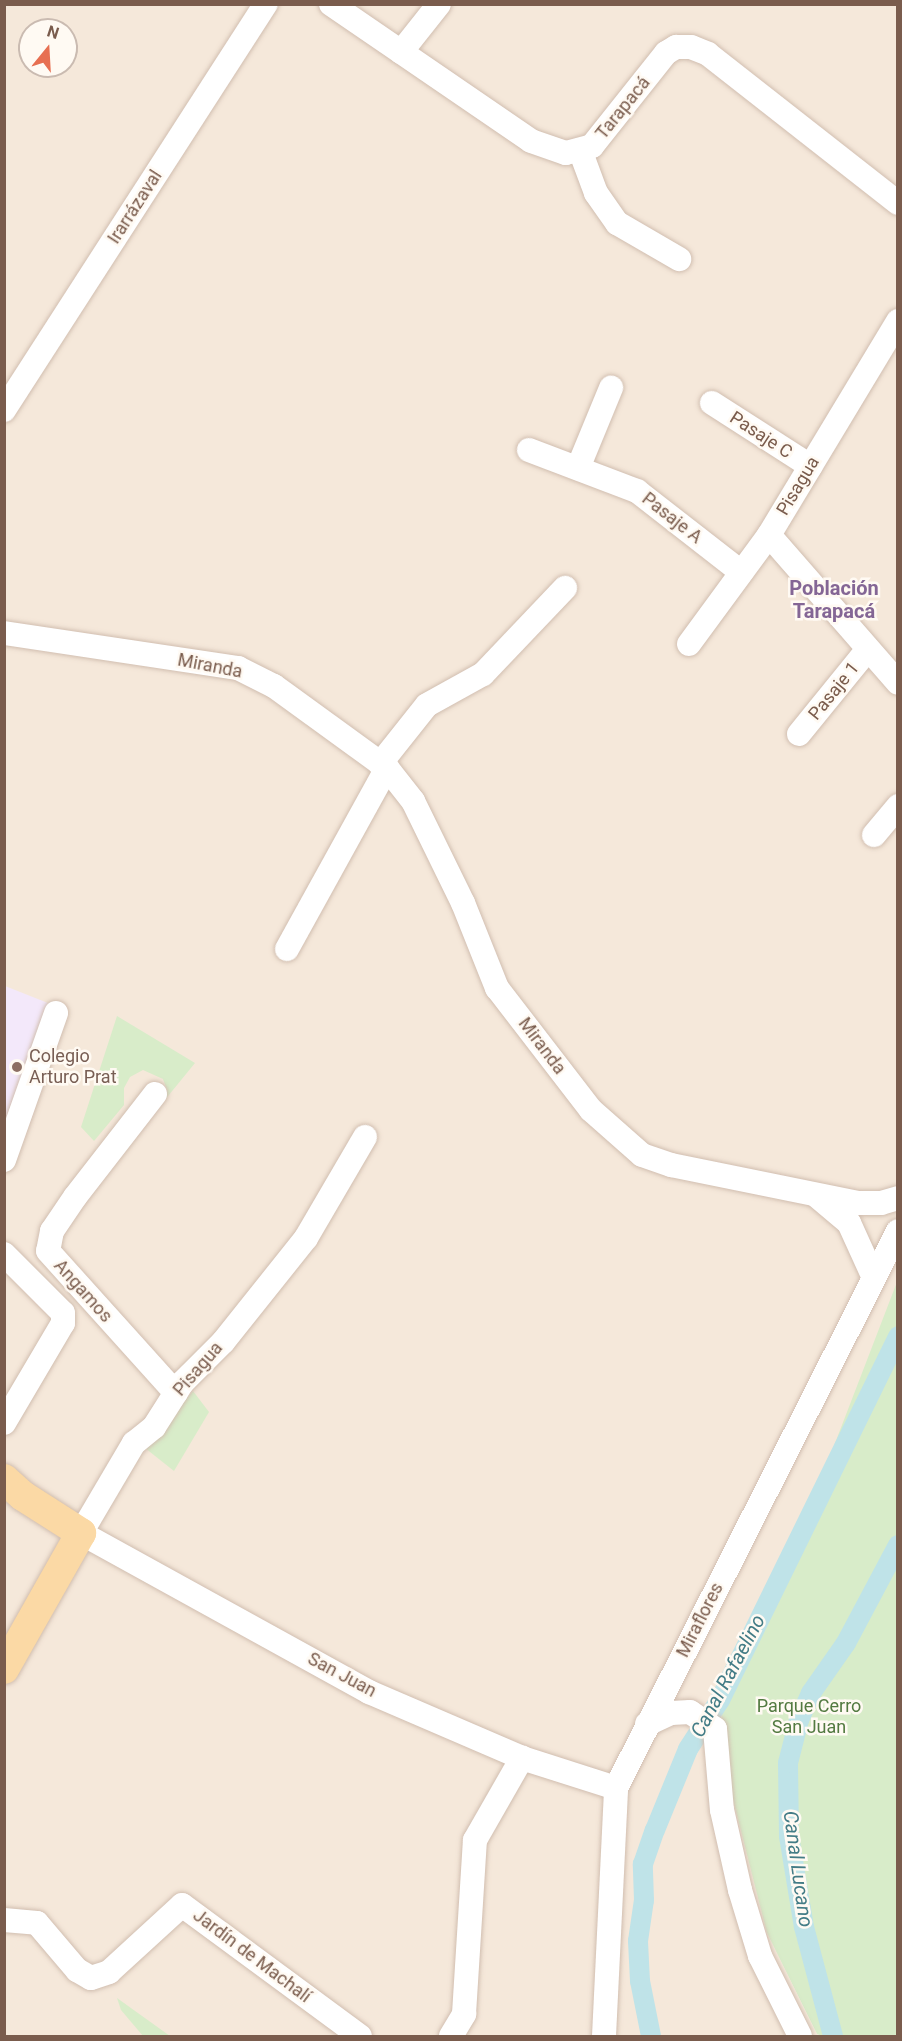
<!DOCTYPE html>
<html>
<head>
<meta charset="utf-8">
<style>
	body { margin:0 }
	#map { position:relative; width:902px; height:2041px; overflow:hidden; background:#fdf6ec; font-family:Roboto,sans-serif }
	div>[style] { position:absolute }
	.residential>* { inset:0; background:#f5e8da }
	.education>* { inset:0; background:#f3e8fa }
	.green>* { inset:0; background:#d8ecc9 }
	.canal>* { height:20px; margin:-10px; padding:0 10px; transform-origin:10px; border-radius:10px; background:#bfe3e8 }
	.roads { filter:drop-shadow(0 0 2px #d1beb0) drop-shadow(0 0 2px #d1beb0) }
	.minor>* { height:24px; margin:-12px; padding:0 12px; transform-origin:12px; border-radius:12px; background:#fff }
	.major>* { height:30px; margin:-15px; padding:0 15px; transform-origin:15px; border-radius:15px; background:#fbd9a5 }
	.dots>* { width:16px; height:16px; translate:-50% -50%; box-sizing:border-box; border:3px solid #fffaf3; border-radius:50% }
	span { translate:-50% -50%; white-space:nowrap; text-align:center; line-height:1.15; -webkit-text-stroke:5px #fffaf3; paint-order:stroke }
	.street-label { font-size:18px; color:#7a5c4d }
	.education-label { font-size:18px; color:#785e54 }
	.left { translate:0 -50%; text-align:left }
	.park-label { font-size:18px; color:#537a41 }
	.neighbourhood-label { font-size:20px; color:#846695; font-weight:700 }
	.water-label { font-size:20px; color:#437c86; font-style:italic }
	.frame { position:absolute; inset:0; border:6px solid #7a5c4d; pointer-events:none }
	.north { position:absolute; left:18px; top:18px; width:60px; height:60px; box-sizing:border-box; background:#fffaf3; border:2px solid #cabbb1; border-radius:50%; rotate:18deg; font-size:16px; font-weight:700; line-height:24px; text-align:center; color:#7a5c4d }
	.north::after { content:''; display:block; margin:auto; width:21px; height:27px; background:#e76f51; clip-path:polygon(50% 0,100% 100%,50% 72%,0 100%) }
</style>
</head>
<body>
<div id="map">
	<div class="residential">
		<div style="clip-path:polygon(evenodd,5px 5px,897px 5px,897px 1336px,767px 1933px,817px 2034px,822px 2036px,5px 2036px,5px 5px,30px 30px,66px 30px,66px 66px,30px 66px,30px 30px)"></div>
	</div>
	<div class="education">
		<div style="clip-path:polygon(5px 986px,53px 1005px,5px 1128px)"></div>
	</div>
	<div class="green">
		<div style="clip-path:polygon(117px 1016px,195px 1063px,164px 1101px,167px 1090px,163px 1079px,143px 1070px,130px 1077px,124px 1088px,124px 1105px,94px 1141px,81px 1127px)"></div>
		<div style="clip-path:polygon(897px 1282px,897px 2036px,822px 2036px,817px 2034px,767px 1933px,727px 1776px,720px 1700px,797px 1542px)"></div>
		<div style="clip-path:polygon(193px 1391px,209px 1412px,174px 1471px,145px 1448px)"></div>
		<div style="clip-path:polygon(117px 1998px,170px 2036px,143px 2036px,121px 2010px)"></div>
	</div>
	<div class="canal">
		<div style="left:651px;top:2036px;width:56px;rotate:-101.3deg"></div>
		<div style="left:640px;top:1981px;width:40px;rotate:-92.9deg"></div>
		<div style="left:638px;top:1941px;width:41px;rotate:-81.7deg"></div>
		<div style="left:644px;top:1900px;width:36px;rotate:-92deg"></div>
		<div style="left:643px;top:1864px;width:36px;rotate:-71deg"></div>
		<div style="left:655px;top:1830px;width:87px;rotate:-67.8deg"></div>
		<div style="left:688px;top:1749px;width:59px;rotate:-56.9deg"></div>
		<div style="left:720px;top:1700px;width:405px;rotate:-63.9deg"></div>
		<div style="left:833px;top:2036px;width:113px;rotate:-104.9deg"></div>
		<div style="left:804px;top:1927px;width:92px;rotate:-99.4deg"></div>
		<div style="left:789px;top:1836px;width:73px;rotate:-90.8deg"></div>
		<div style="left:788px;top:1763px;width:44px;rotate:-75.7deg"></div>
		<div style="left:799px;top:1720px;width:30px;rotate:-66deg"></div>
		<div style="left:811px;top:1693px;width:61px;rotate:-55deg"></div>
		<div style="left:846px;top:1643px;width:111px;rotate:-62deg"></div>
	</div>
	<div class="roads">
		<div class="minor">
			<div style="left:331px;top:4px;width:242px;rotate:34.4deg"></div>
			<div style="left:531px;top:141px;width:37px;rotate:19deg"></div>
			<div style="left:566px;top:153px;width:27px;rotate:-15deg"></div>
			<div style="left:592px;top:146px;width:119px;rotate:-51.5deg"></div>
			<div style="left:666px;top:53px;width:12px;rotate:-31deg"></div>
			<div style="left:676px;top:47px;width:15px"></div>
			<div style="left:691px;top:47px;width:18px;rotate:22deg"></div>
			<div style="left:708px;top:54px;width:241px;rotate:38.1deg"></div>
			<div style="left:401px;top:52px;width:61px;rotate:-51.6deg"></div>
			<div style="left:580px;top:150px;width:46px;rotate:69.6deg"></div>
			<div style="left:596px;top:193px;width:37px;rotate:55deg"></div>
			<div style="left:617px;top:223px;width:72px;rotate:30.1deg"></div>
			<div style="left:712px;top:403px;width:117px;rotate:32.7deg"></div>
			<div style="left:4px;top:410px;width:483px;rotate:-57.2deg"></div>
			<div style="left:529px;top:450px;width:116px;rotate:20.8deg"></div>
			<div style="left:637px;top:491px;width:132px;rotate:37.9deg"></div>
			<div style="left:578px;top:468px;width:87px;rotate:-67.6deg"></div>
			<div style="left:769px;top:535px;width:196px;rotate:48.9deg"></div>
			<div style="left:4px;top:633px;width:237px;rotate:8.5deg"></div>
			<div style="left:238px;top:668px;width:40px;rotate:26.6deg"></div>
			<div style="left:274px;top:686px;width:140px;rotate:36deg"></div>
			<div style="left:387px;top:768px;width:42px;rotate:51.8deg"></div>
			<div style="left:413px;top:801px;width:114px;rotate:63.9deg"></div>
			<div style="left:463px;top:903px;width:92px;rotate:68.2deg"></div>
			<div style="left:497px;top:988px;width:154px;rotate:52.4deg"></div>
			<div style="left:591px;top:1110px;width:68px;rotate:41.4deg"></div>
			<div style="left:642px;top:1155px;width:31px;rotate:19deg"></div>
			<div style="left:671px;top:1165px;width:191px;rotate:11.5deg"></div>
			<div style="left:858px;top:1203px;width:23px"></div>
			<div style="left:881px;top:1203px;width:18px;rotate:-16deg"></div>
			<div style="left:689px;top:644px;width:135px;rotate:-53.7deg"></div>
			<div style="left:769px;top:535px;width:250px;rotate:-58.9deg"></div>
			<div style="left:799px;top:734px;width:109px;rotate:-50.9deg"></div>
			<div style="left:380px;top:764px;width:75px;rotate:-51.5deg"></div>
			<div style="left:427px;top:705px;width:64px;rotate:-29deg"></div>
			<div style="left:483px;top:674px;width:119px;rotate:-46.4deg"></div>
			<div style="left:874px;top:835px;width:38px;rotate:-50deg"></div>
			<div style="left:287px;top:949px;width:207px;rotate:-61.1deg"></div>
			<div style="left:155px;top:1094px;width:130px;rotate:127.8deg"></div>
			<div style="left:75px;top:1197px;width:41px;rotate:124.1deg"></div>
			<div style="left:52px;top:1231px;width:20px;rotate:101deg"></div>
			<div style="left:48px;top:1251px;width:191px;rotate:48deg"></div>
			<div style="left:365px;top:1137px;width:117px;rotate:120.3deg"></div>
			<div style="left:306px;top:1238px;width:133px;rotate:128.6deg"></div>
			<div style="left:223px;top:1342px;width:58px;rotate:135deg"></div>
			<div style="left:182px;top:1383px;width:52px;rotate:122.5deg"></div>
			<div style="left:154px;top:1427px;width:26px;rotate:141deg"></div>
			<div style="left:134px;top:1443px;width:104px;rotate:120.5deg"></div>
			<div style="left:81px;top:1533px;width:329px;rotate:28.9deg"></div>
			<div style="left:369px;top:1692px;width:167px;rotate:23.3deg"></div>
			<div style="left:522px;top:1758px;width:99px;rotate:17.7deg"></div>
			<div style="left:4px;top:1160px;width:156px;rotate:-70.5deg"></div>
			<div style="left:817px;top:1196px;width:42px;rotate:40.2deg"></div>
			<div style="left:849px;top:1223px;width:60px;rotate:65.6deg"></div>
			<div style="left:4px;top:1254px;width:83px;rotate:45deg"></div>
			<div style="left:63px;top:1313px;width:10px;rotate:90deg"></div>
			<div style="left:63px;top:1323px;width:116px;rotate:120.5deg"></div>
			<div style="left:647px;top:1724px;width:26px;rotate:-25deg"></div>
			<div style="left:671px;top:1713px;width:19px;rotate:-3deg"></div>
			<div style="left:690px;top:1712px;width:30px;rotate:34deg"></div>
			<div style="left:715px;top:1729px;width:81px;rotate:85.1deg"></div>
			<div style="left:722px;top:1810px;width:82px;rotate:77.3deg"></div>
			<div style="left:740px;top:1890px;width:69px;rotate:73.1deg"></div>
			<div style="left:760px;top:1956px;width:89px;rotate:63.4deg"></div>
			<div style="left:4px;top:1920px;width:33px;rotate:5deg"></div>
			<div style="left:37px;top:1923px;width:62px;rotate:49.6deg"></div>
			<div style="left:77px;top:1970px;width:16px;rotate:30deg"></div>
			<div style="left:91px;top:1978px;width:19px;rotate:-18deg"></div>
			<div style="left:109px;top:1972px;width:99px;rotate:-42.5deg"></div>
			<div style="left:182px;top:1905px;width:221px;rotate:36.4deg"></div>
			<div style="left:451px;top:2036px;width:26px;rotate:-59deg"></div>
			<div style="left:464px;top:2014px;width:174px;rotate:-86.4deg"></div>
			<div style="left:475px;top:1840px;width:95px;rotate:-60.2deg"></div>
			<div style="left:604px;top:2036px;width:248px;rotate:-87.2deg"></div>
			<div style="left:616px;top:1788px;width:624px;rotate:-63.15deg"></div>
		</div>
		<div class="major">
			<div style="left:4px;top:1479px;width:25px;rotate:42deg"></div>
			<div style="left:23px;top:1496px;width:69px;rotate:32.5deg"></div>
			<div style="left:81px;top:1533px;width:156px;rotate:119.5deg"></div>
		</div>
	</div>
	<div class="dots">
		<div style="left:17px;top:1067px;background:#8d6e63"></div>
	</div>
	<div class="street-label">
		<span style="left:623px;top:108px;rotate:-51deg">Tarapacá</span>
		<span style="left:135px;top:207px;rotate:-57deg">Irarrázaval</span>
		<span style="left:761px;top:435px;rotate:33deg">Pasaje C</span>
		<span style="left:798px;top:486px;rotate:-59deg">Pisagua</span>
		<span style="left:672px;top:518px;rotate:38deg">Pasaje A</span>
		<span style="left:210px;top:666px;rotate:11deg">Miranda</span>
		<span style="left:834px;top:691px;rotate:-51deg">Pasaje 1</span>
		<span style="left:542px;top:1046px;rotate:53deg">Miranda</span>
		<span style="left:83px;top:1291px;rotate:48deg">Angamos</span>
		<span style="left:198px;top:1369px;rotate:-49deg">Pisagua</span>
		<span style="left:700px;top:1620px;rotate:-63deg">Miraflores</span>
		<span style="left:342px;top:1675px;rotate:28deg">San Juan</span>
		<span style="left:252px;top:1956px;rotate:37deg">Jardín de Machalí</span>
	</div>
	<div class="education-label">
		<span class="left" style="left:29px;top:1067px">Colegio<br>Arturo Prat</span>
	</div>
	<div class="park-label">
		<span style="left:809px;top:1717px">Parque Cerro<br>San Juan</span>
	</div>
	<div class="neighbourhood-label">
		<span style="left:834px;top:600px">Población<br>Tarapacá</span>
	</div>
	<div class="water-label">
		<span style="left:728px;top:1676px;rotate:-62deg">Canal Rafaelino</span>
		<span style="left:798px;top:1869px;rotate:82deg">Canal Lucano</span>
	</div>
	<div class="frame"></div>
	<div class="north">N</div>
</div>
</body>
</html>
